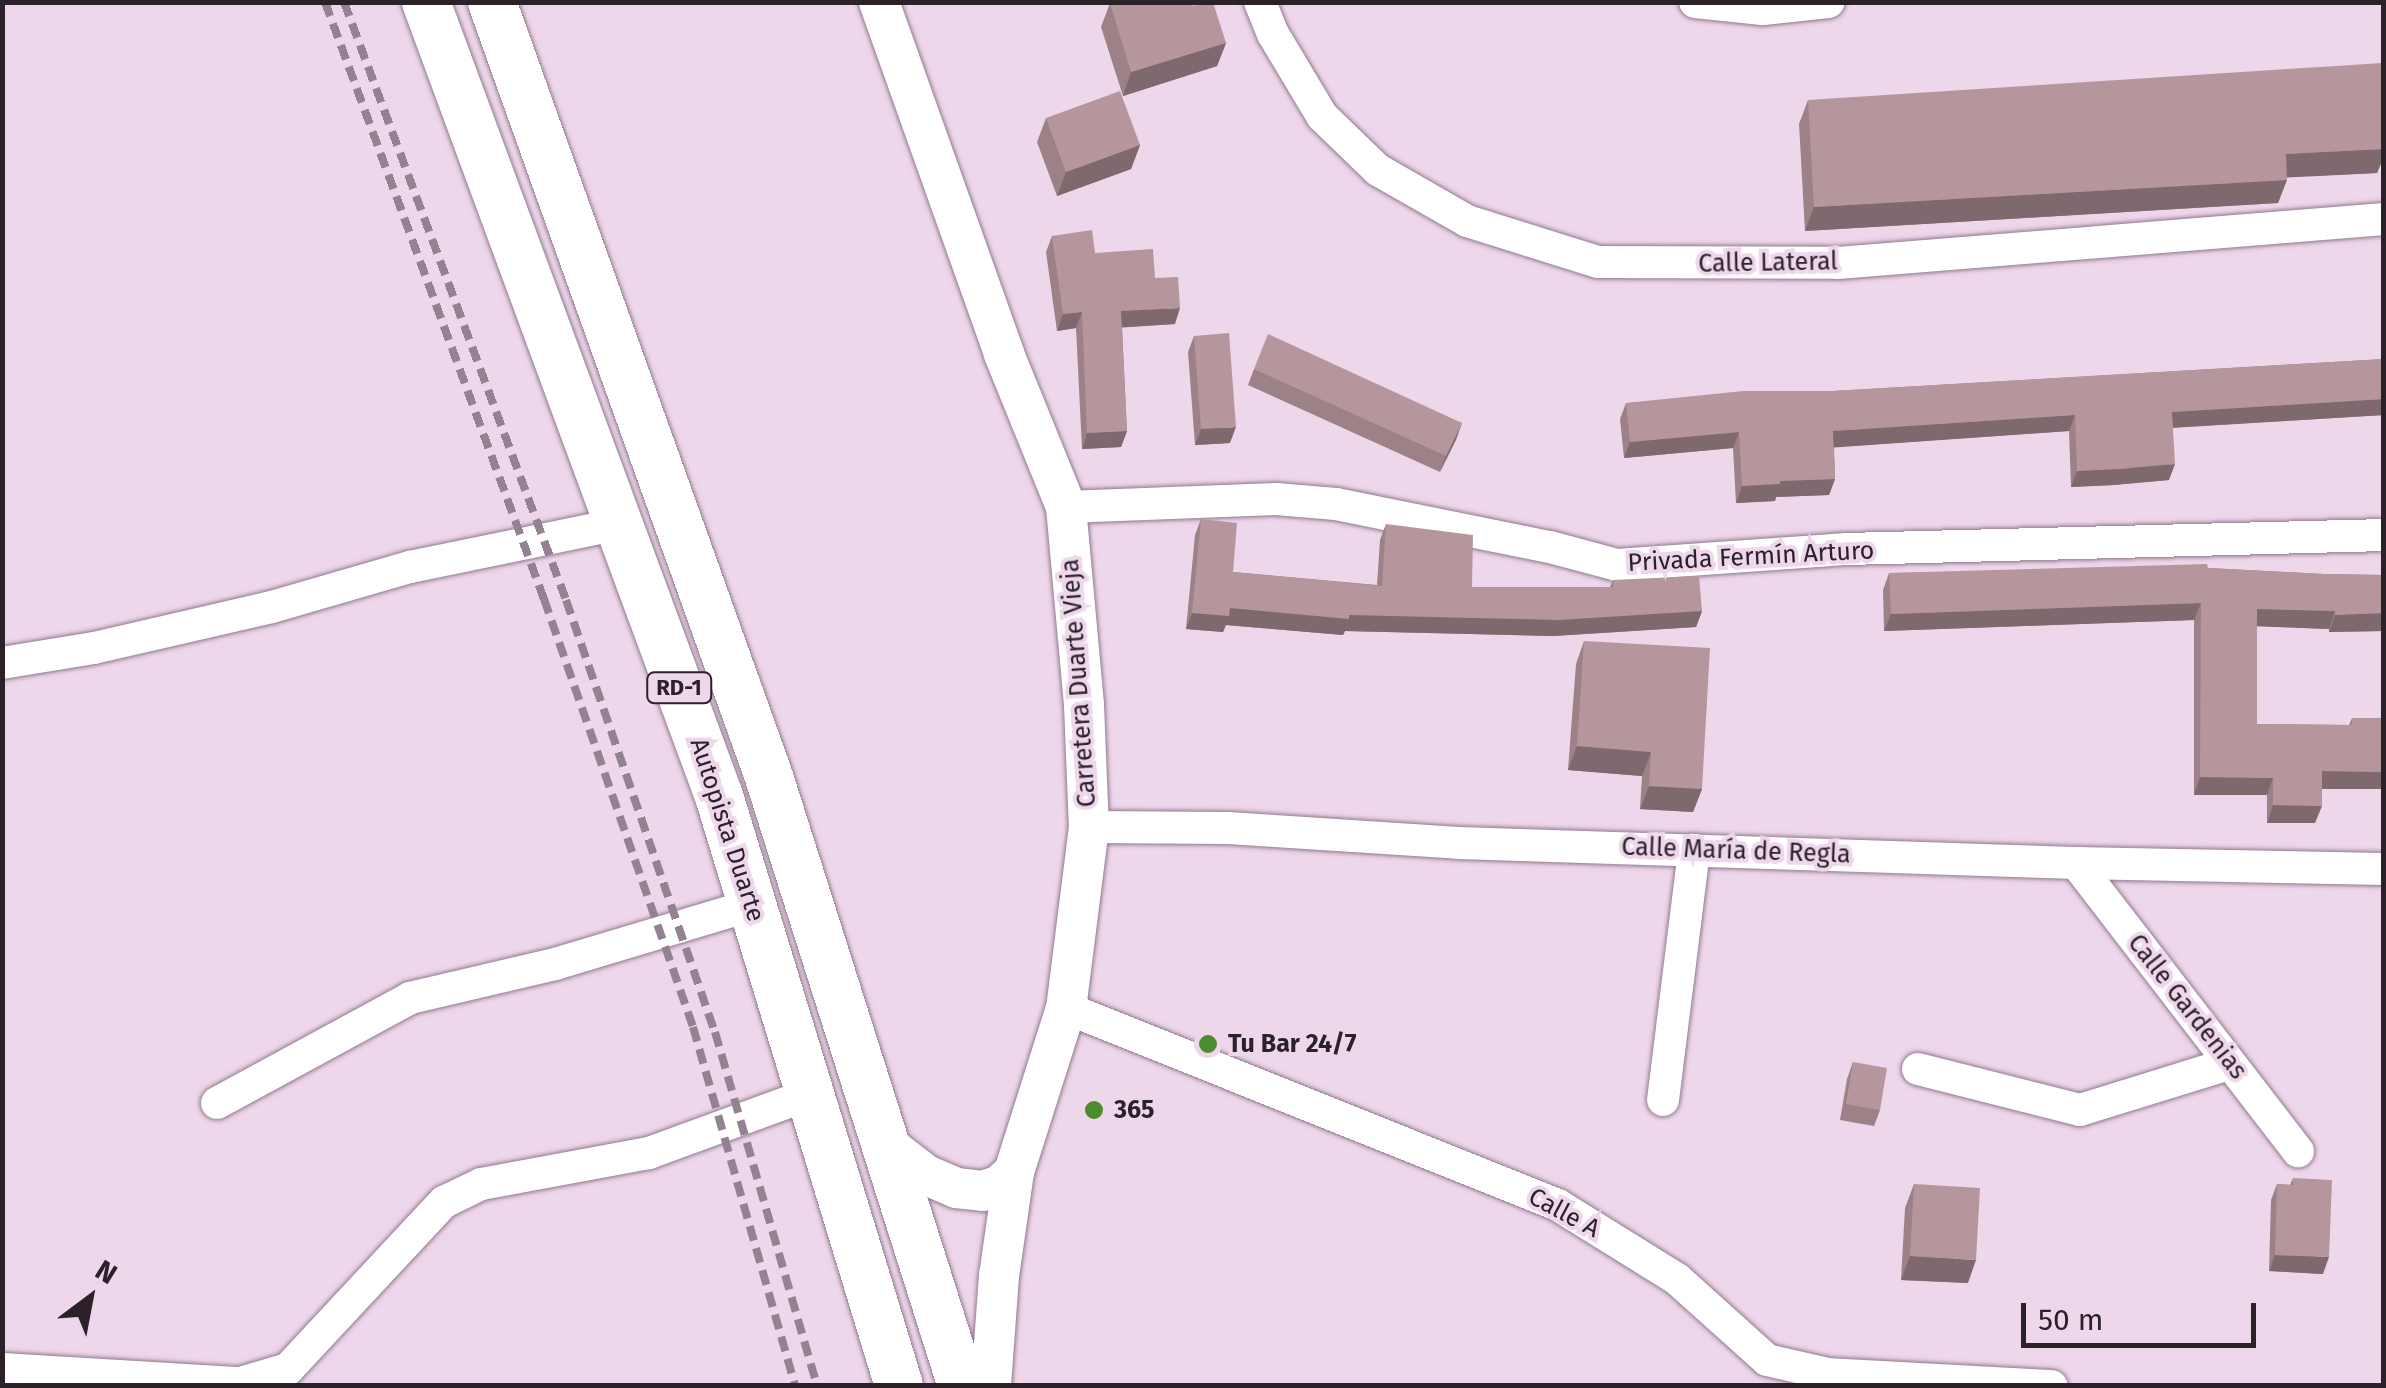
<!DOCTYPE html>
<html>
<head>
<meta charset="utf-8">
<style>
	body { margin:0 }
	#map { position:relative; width:2386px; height:1388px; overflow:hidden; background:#eed6eb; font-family:"Fira Sans",sans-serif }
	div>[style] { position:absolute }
	.roads { filter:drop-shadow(0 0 2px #907a8d) drop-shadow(0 0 2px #907a8d) }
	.minor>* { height:32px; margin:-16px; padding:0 16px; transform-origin:16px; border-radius:16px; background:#fff }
	.major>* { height:40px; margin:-20px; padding:0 20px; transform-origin:20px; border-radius:20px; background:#fff }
	.highway>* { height:48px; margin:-24px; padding:0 24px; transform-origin:24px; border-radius:24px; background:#fff }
	.rail>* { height:8px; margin-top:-4px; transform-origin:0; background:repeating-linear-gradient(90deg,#938291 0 15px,transparent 0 23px) }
	.wall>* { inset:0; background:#9c8187 }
	.shaded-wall>* { inset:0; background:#7f696e }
	.building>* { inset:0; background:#b5969d }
	.dots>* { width:28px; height:28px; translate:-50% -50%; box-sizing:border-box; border:5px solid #eed6eb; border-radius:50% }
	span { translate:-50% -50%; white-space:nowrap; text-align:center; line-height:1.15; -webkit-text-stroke:8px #eed6eb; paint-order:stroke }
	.shield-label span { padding:2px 8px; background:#eed6eb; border:2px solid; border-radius:8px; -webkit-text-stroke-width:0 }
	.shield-label { font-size:22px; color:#2a2129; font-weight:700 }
	.street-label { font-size:25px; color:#2a2129 }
	.poi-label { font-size:25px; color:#2a2129; font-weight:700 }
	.left { translate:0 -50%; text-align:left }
	.frame { position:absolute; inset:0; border:5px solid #2a2129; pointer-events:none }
	.north { position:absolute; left:40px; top:1248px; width:100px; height:100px; -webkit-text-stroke:8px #eed6eb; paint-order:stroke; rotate:32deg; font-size:28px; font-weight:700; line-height:40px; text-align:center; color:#2a2129 }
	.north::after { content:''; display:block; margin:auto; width:35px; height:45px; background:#2a2129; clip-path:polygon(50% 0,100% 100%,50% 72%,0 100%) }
	.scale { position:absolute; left:2021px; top:1303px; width:235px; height:45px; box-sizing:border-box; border:5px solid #2a2129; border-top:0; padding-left:12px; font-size:30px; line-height:35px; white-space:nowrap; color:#2a2129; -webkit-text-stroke:8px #eed6eb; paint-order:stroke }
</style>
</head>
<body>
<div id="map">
	<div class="roads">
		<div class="minor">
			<div style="left:1260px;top:2px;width:35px;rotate:68deg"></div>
			<div style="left:1273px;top:34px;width:96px;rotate:59.1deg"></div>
			<div style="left:1322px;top:116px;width:78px;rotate:44deg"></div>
			<div style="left:1378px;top:170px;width:103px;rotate:29.8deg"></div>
			<div style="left:1467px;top:221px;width:137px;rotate:17.4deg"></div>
			<div style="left:1598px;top:262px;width:240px;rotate:0.2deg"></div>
			<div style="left:1838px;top:263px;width:548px;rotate:-4.61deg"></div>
			<div style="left:1695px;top:2px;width:68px;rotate:5.9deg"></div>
			<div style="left:1763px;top:9px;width:66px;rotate:-6.1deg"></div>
			<div style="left:1066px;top:507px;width:210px;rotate:-2.2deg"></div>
			<div style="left:1276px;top:499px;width:60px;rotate:4.8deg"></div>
			<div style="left:1336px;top:504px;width:218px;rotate:11.4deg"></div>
			<div style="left:1550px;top:547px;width:69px;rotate:15deg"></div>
			<div style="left:1617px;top:565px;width:231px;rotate:-4deg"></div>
			<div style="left:1847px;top:549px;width:537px;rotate:-1.49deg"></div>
			<div style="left:2px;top:663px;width:93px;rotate:-9.3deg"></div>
			<div style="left:94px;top:648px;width:183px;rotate:-13deg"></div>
			<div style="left:272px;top:607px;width:144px;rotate:-16.2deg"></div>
			<div style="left:410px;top:567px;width:213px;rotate:-11.6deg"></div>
			<div style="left:1089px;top:827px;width:139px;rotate:0.4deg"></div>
			<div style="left:1228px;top:828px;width:231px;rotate:3.7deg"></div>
			<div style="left:1459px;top:843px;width:617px;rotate:1.86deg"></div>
			<div style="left:2076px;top:863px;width:308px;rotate:1.1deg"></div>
			<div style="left:2076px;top:863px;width:364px;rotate:52.4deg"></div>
			<div style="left:1066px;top:1008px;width:530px;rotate:21.82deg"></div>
			<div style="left:1558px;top:1205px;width:140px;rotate:31.9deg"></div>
			<div style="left:1677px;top:1279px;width:121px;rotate:42deg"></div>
			<div style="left:1767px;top:1360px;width:63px;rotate:12.9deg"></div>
			<div style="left:1828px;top:1374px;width:224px;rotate:3.1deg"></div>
			<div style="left:1918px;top:1069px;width:167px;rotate:14.2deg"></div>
			<div style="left:2080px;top:1110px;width:156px;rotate:-17.2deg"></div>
			<div style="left:1663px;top:1100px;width:252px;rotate:-82.9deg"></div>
			<div style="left:217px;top:1103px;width:220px;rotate:-28.5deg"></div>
			<div style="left:410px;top:998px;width:149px;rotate:-13.2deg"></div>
			<div style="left:555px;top:964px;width:206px;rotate:-16.7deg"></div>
			<div style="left:2px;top:1369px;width:238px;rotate:3.4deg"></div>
			<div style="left:240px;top:1383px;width:50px;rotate:-16.3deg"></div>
			<div style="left:288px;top:1369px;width:229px;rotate:-47deg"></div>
			<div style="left:444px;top:1202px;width:41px;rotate:-25.9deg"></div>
			<div style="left:481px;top:1184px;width:171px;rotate:-10.5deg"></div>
			<div style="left:649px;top:1153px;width:171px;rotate:-20.1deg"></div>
		</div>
		<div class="major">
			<div style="left:879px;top:2px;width:374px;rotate:70.4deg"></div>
			<div style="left:1004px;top:354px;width:165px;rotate:67.9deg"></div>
			<div style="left:1066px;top:507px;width:199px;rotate:84.8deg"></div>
			<div style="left:1084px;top:705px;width:122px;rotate:87.7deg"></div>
			<div style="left:1089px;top:827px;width:182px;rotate:97.2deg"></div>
			<div style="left:1066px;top:1008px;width:172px;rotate:107.6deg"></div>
			<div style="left:1014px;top:1172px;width:105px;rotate:98.2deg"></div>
			<div style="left:999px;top:1276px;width:110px;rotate:94.2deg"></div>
			<div style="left:886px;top:1144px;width:51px;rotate:37.8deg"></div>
			<div style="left:926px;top:1175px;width:33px;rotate:23deg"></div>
			<div style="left:956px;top:1188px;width:27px;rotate:6deg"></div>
			<div style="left:983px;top:1191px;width:18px;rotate:-19deg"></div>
			<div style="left:1000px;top:1185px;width:19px;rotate:-43deg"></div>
		</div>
		<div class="highway">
			<div style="left:426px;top:2px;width:846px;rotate:69.75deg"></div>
			<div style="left:719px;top:796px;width:617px;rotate:73.03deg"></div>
			<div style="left:492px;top:2px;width:823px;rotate:70.33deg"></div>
			<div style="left:769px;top:777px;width:639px;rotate:72.42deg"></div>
		</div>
	</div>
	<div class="rail">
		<div style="left:325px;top:2px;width:636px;rotate:69.86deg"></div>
		<div style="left:544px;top:599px;width:453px;rotate:70.8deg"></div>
		<div style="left:693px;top:1027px;width:373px;rotate:74.1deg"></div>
		<div style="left:344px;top:2px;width:638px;rotate:69.63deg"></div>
		<div style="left:566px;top:600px;width:457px;rotate:71deg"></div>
		<div style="left:715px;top:1032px;width:368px;rotate:73.9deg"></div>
	</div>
	<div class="wall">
		<div style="clip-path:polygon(1110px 3px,1193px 6px,1226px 43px,1217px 66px,1123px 96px,1101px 27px)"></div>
		<div style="clip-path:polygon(1808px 100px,2384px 100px,2384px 156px,2377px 173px,2287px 177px,2278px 203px,1805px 231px,1799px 124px)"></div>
		<div style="clip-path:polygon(1046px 118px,1140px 145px,1131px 169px,1057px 196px,1037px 142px)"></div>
		<div style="clip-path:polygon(1052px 236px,1155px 278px,1175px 324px,1122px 327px,1127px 431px,1121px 447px,1082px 449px,1076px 328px,1057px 331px,1046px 252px)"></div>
		<div style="clip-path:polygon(1194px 336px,1230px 443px,1195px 445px,1188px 352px)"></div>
		<div style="clip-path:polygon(2384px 359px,2384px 415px,2172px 428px,2169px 480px,2114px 485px,2071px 487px,2069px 431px,1834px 447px,1835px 479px,1829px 495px,1776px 497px,1775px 501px,1736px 503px,1733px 448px,1624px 458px,1620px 419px,1626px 403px)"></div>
		<div style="clip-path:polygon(1254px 369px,1462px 423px,1440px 472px,1248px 385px)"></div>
		<div style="clip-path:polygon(1201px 519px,1233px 572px,1377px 585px,1380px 540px,1386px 524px,1472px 587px,1610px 587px,1613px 580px,1702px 611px,1696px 627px,1553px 636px,1345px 631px,1343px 635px,1226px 625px,1223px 632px,1186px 629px,1195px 535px)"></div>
		<div style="clip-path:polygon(2208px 568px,2324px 574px,2384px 575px,2384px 631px,2329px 632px,2329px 629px,2257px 626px,2257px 724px,2349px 725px,2352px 718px,2384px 718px,2384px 789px,2322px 789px,2315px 823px,2267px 823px,2267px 795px,2194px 795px,2194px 620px,1884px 631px,1883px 590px,1889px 573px)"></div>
		<div style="clip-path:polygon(1584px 641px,1702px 789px,1693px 812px,1640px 809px,1642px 776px,1568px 770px,1576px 664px)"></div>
		<div style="clip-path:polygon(1853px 1062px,1880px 1110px,1874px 1126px,1840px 1120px,1847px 1079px)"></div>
		<div style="clip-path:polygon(2293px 1178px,2323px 1274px,2269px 1271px,2271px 1200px,2277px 1184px,2290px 1185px)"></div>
		<div style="clip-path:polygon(1914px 1184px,1968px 1283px,1901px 1280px,1905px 1208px)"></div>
	</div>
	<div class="shaded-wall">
		<div style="clip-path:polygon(1226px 43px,1217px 66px,1123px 96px,1131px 72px)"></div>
		<div style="clip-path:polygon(1140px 145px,1131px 169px,1057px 196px,1066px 172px)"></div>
		<div style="clip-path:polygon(2384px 149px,2384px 156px,2377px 173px,2277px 178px,2286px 154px)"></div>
		<div style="clip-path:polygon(2287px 180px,2278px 203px,1805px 231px,1814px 207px)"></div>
		<div style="clip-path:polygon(1180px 308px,1175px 324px,1115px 328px,1121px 311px)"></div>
		<div style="clip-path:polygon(1082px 312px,1076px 328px,1057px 331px,1063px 314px)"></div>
		<div style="clip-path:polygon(2384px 399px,2384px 415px,2166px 428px,2172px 412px)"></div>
		<div style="clip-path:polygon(2075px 415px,2069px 431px,1827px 448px,1833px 431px)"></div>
		<div style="clip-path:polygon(1462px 423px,1456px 440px,1440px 472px,1446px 456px)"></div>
		<div style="clip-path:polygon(1236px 427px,1230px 443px,1195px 445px,1201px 429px)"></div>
		<div style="clip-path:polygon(1127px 431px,1121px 447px,1082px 449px,1087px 433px)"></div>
		<div style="clip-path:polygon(1739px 432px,1733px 448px,1624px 458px,1630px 442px)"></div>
		<div style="clip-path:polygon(2175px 464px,2169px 480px,2114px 485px,2071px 487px,2077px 471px)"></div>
		<div style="clip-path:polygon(1835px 479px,1829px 495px,1776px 497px,1775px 501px,1736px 503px,1742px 486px,1780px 481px)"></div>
		<div style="clip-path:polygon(2201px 603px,2194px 620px,1884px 631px,1891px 614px)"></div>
		<div style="clip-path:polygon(1230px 608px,1349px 615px,1702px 611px,1696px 627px,1553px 636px,1345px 631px,1343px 635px,1226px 625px,1223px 632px,1186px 629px,1192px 613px)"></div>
		<div style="clip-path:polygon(2257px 609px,2335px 611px,2329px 629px,2251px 626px)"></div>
		<div style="clip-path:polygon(2384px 613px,2384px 631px,2329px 632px,2335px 615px)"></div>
		<div style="clip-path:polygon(1577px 746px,1651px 752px,1642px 776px,1568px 770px)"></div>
		<div style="clip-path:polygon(2322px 771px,2384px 772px,2384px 789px,2315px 789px)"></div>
		<div style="clip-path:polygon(2200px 777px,2273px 778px,2267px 795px,2194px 795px)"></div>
		<div style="clip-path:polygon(1649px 786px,1702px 789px,1693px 812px,1640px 809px)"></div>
		<div style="clip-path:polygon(2273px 805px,2322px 806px,2315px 823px,2267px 823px)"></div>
		<div style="clip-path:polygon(2275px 1255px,2329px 1257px,2323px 1274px,2269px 1271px)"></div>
		<div style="clip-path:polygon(1910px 1256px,1976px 1260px,1968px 1283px,1901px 1280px)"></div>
	</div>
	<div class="building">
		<div style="clip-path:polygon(1112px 2px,1192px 2px,1193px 6px,1203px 2px,1213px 2px,1226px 43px,1131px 72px,1110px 3px)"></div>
		<div style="clip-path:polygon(2382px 63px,2384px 149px,2286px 154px,2287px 180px,1814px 207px,1808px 100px)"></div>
		<div style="clip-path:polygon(1120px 91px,1140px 145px,1066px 172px,1046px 118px)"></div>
		<div style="clip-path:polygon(1092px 230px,1095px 253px,1153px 249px,1155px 278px,1178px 277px,1180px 308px,1121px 311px,1127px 431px,1087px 433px,1082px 312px,1063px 314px,1052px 236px)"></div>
		<div style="clip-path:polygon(1229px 333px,1236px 427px,1201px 429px,1194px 336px)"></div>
		<div style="clip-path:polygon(1268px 334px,1462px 423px,1446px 456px,1254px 369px)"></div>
		<div style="clip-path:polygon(2384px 359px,2384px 399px,2172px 412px,2175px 464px,2120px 469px,2077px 471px,2075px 415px,1833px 431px,1835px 479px,1780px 481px,1780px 484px,1742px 486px,1739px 432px,1630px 442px,1626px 403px,1743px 391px,1832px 391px)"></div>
		<div style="clip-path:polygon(1201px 519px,1237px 523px,1233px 572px,1382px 586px,1386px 524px,1473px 535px,1472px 587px,1613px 587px,1613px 580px,1699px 576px,1702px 611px,1559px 620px,1349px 615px,1349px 619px,1230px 608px,1229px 616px,1192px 613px)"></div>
		<div style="clip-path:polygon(2207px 564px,2208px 568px,2324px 574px,2384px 575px,2384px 613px,2335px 615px,2335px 611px,2257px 609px,2257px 724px,2352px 725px,2352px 718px,2384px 718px,2384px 772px,2322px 771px,2322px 806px,2273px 805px,2273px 778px,2200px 777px,2201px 603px,1891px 614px,1889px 573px)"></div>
		<div style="clip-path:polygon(1584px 641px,1710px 648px,1702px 789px,1649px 786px,1651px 752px,1577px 746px)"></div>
		<div style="clip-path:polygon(1853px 1062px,1887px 1068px,1880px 1110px,1846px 1104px)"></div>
		<div style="clip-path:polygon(2293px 1178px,2332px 1180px,2329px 1257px,2275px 1255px,2277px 1184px,2293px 1185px)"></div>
		<div style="clip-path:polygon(1914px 1184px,1980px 1188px,1976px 1260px,1910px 1256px)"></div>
	</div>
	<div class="dots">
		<div style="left:1208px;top:1044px;background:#4a8c2e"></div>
		<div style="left:1094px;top:1110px;background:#4a8c2e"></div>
	</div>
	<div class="shield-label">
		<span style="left:679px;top:688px">RD-1</span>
	</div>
	<div class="street-label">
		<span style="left:1768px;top:263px;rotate:-1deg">Calle Lateral</span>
		<span style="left:1751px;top:557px;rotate:-3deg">Privada Fermín Arturo</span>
		<span style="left:1079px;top:683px;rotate:-94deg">Carretera Duarte Vieja</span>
		<span style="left:727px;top:830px;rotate:72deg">Autopista Duarte</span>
		<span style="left:1736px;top:851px;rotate:2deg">Calle María de Regla</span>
		<span style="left:2187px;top:1007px;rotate:52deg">Calle Gardenias</span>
		<span style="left:1564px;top:1213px;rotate:28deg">Calle A</span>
	</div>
	<div class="poi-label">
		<span class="left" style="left:1228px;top:1044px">Tu Bar 24/7</span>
		<span class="left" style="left:1114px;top:1110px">365</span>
	</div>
	<div class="frame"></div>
	<div class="north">N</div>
	<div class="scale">50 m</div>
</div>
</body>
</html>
